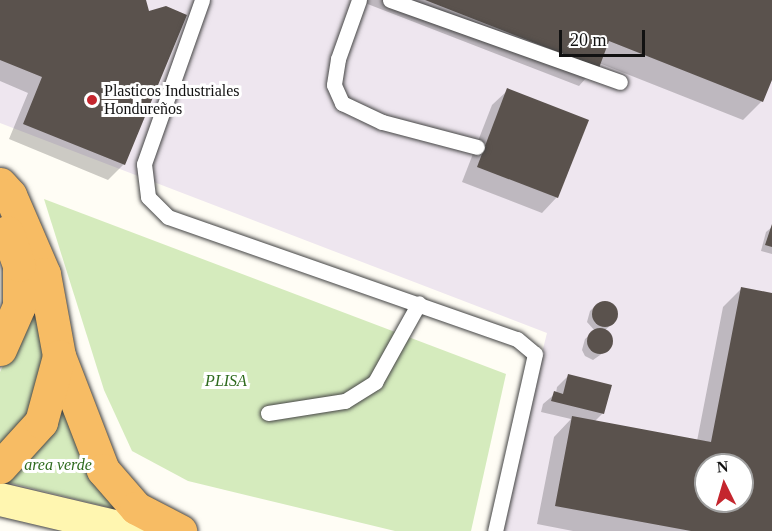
<!DOCTYPE html>
<html>
<head>
<meta charset="utf-8">
<style>
	body { margin:0 }
	#map { position:relative; width:772px; height:531px; overflow:hidden; background:#fffdf5; font-family:Georgia,serif }
	div>[style] { position:absolute }
	.industrial>* { inset:0; background:#eee6ef }
	.green>* { inset:0; background:#d5ebbd }
	.shadow>* { inset:0; background:#0003 }
	.building>* { inset:0; background:#5a524d }
	.round { border-radius:50% }
	.roads { filter:drop-shadow(0 0 2px #444) drop-shadow(0 0 2px #444) }
	.service>* { height:15px; margin:-7.5px; padding:0 7.5px; transform-origin:7.5px; border-radius:7.5px; background:#fff }
	.secondary>* { height:33px; margin:-16.5px; padding:0 16.5px; transform-origin:16.5px; border-radius:16.5px; background:#fff6b0 }
	.trunk>* { height:33px; margin:-16.5px; padding:0 16.5px; transform-origin:16.5px; border-radius:16.5px; background:#f7bc64 }
	.dots>* { width:16px; height:16px; translate:-50% -50%; box-sizing:border-box; border:3px solid #fff; border-radius:50% }
	span { translate:-50% -50%; white-space:nowrap; text-align:center; line-height:1.15; -webkit-text-stroke:6px #fff; paint-order:stroke }
	.poi-label { font-size:16px; color:#111 }
	.left { translate:0 -50%; text-align:left }
	.park-label { font-size:16px; color:#2f6b1f; font-style:italic }
	.north { position:absolute; left:694px; top:453px; width:60px; height:60px; box-sizing:border-box; background:#fff; border:2px solid #a0a0a0; border-radius:50%; rotate:355deg; font-size:16px; font-weight:700; line-height:24px; text-align:center; color:#111 }
	.north::after { content:''; display:block; margin:auto; width:21px; height:27px; background:#c4262e; clip-path:polygon(50% 0,100% 100%,50% 72%,0 100%) }
	.scale { position:absolute; left:559px; top:30px; width:86px; height:27px; box-sizing:border-box; border:3px solid #111; border-top:0; padding-left:8px; font-size:18px; line-height:21px; white-space:nowrap; color:#111; -webkit-text-stroke:4px #fff; paint-order:stroke }
</style>
</head>
<body>
<div id="map">
	<div class="industrial">
		<div style="clip-path:polygon(evenodd,0 0,772px 0,772px 531px,497px 531px,547px 333px,0 123px,0 0,706px 465px,742px 465px,742px 501px,706px 501px,706px 465px)"></div>
	</div>
	<div class="green">
		<div style="clip-path:polygon(44px 199px,506px 374px,471px 531px,395px 531px,188px 481px,132px 451px,104px 390px)"></div>
		<div style="clip-path:polygon(30px 269px,46px 351px,31px 415px,0 452px,0 372px,28px 313px)"></div>
		<div style="clip-path:polygon(62px 392px,120px 510px,2px 481px)"></div>
	</div>
	<div class="shadow">
		<div style="clip-path:polygon(0 0,145px 0,124px 164px,108px 180px,9px 139px,28px 93px,0 81px)"></div>
		<div style="clip-path:polygon(367px 0,772px 0,772px 76px,762px 101px,743px 120px,599px 63px,579px 86px,365px 3px)"></div>
		<div style="clip-path:polygon(508px 90px,557px 197px,542px 213px,462px 182px,492px 105px)"></div>
		<div style="clip-path:polygon(772px 227px,772px 254px,761px 251px,766px 232px)"></div>
		<div style="clip-path:polygon(evenodd,742px 288px,772px 294px,772px 531px,573px 531px,537px 524px,554px 437px,571px 419px,541px 412px,543px 404px,556px 393px,557px 387px,568px 376px,603px 413px,594px 422px,697px 441px,723px 307px,742px 288px,706px 465px,742px 465px,742px 501px,706px 501px,706px 465px)"></div>
		<div style="clip-path:polygon(607px 302px,613px 306px,617px 312px,612px 324px,604px 331px,608px 333px,612px 340px,610px 348px,593px 360px,585px 356px,582px 350px,585px 339px,595px 331px,587px 322px,590px 311px,596px 305px)"></div>
	</div>
	<div class="building">
		<div style="clip-path:polygon(0 0,146px 0,149px 11px,166px 6px,187px 15px,125px 165px,23px 124px,42px 77px,0 60px)"></div>
		<div style="clip-path:polygon(425px 0,772px 0,772px 80px,763px 102px,609px 41px,599px 68px)"></div>
		<div style="clip-path:polygon(507px 88px,589px 120px,558px 198px,477px 167px)"></div>
		<div style="clip-path:polygon(772px 224px,772px 247px,765px 245px)"></div>
		<div style="clip-path:polygon(evenodd,741px 287px,772px 293px,772px 531px,691px 531px,555px 506px,572px 416px,711px 442px,741px 287px,706px 465px,742px 465px,742px 501px,706px 501px,706px 465px)"></div>
		<div class="round" style="left:592px;top:301px;width:26px;height:26px"></div>
		<div class="round" style="left:587px;top:328px;width:26px;height:26px"></div>
		<div style="clip-path:polygon(568px 374px,612px 385px,604px 414px,551px 401px,554px 391px,563px 394px)"></div>
	</div>
	<div class="roads">
		<div class="service">
			<div style="left:202px;top:0;width:174px;rotate:109.5deg"></div>
			<div style="left:144px;top:164px;width:33px;rotate:83deg"></div>
			<div style="left:148px;top:197px;width:28px;rotate:45deg"></div>
			<div style="left:168px;top:217px;width:370px;rotate:19.3deg"></div>
			<div style="left:517px;top:339px;width:23px;rotate:40deg"></div>
			<div style="left:535px;top:354px;width:181px;rotate:102.7deg"></div>
			<div style="left:359px;top:0;width:63px;rotate:109.6deg"></div>
			<div style="left:338px;top:59px;width:26px;rotate:99deg"></div>
			<div style="left:334px;top:85px;width:20px;rotate:66deg"></div>
			<div style="left:342px;top:103px;width:44px;rotate:25.4deg"></div>
			<div style="left:382px;top:122px;width:98px;rotate:14.7deg"></div>
			<div style="left:390px;top:0;width:244px;rotate:19.6deg"></div>
			<div style="left:268px;top:413px;width:78px;rotate:-8.9deg"></div>
			<div style="left:345px;top:401px;width:36px;rotate:-32deg"></div>
			<div style="left:375px;top:382px;width:90px;rotate:-60.9deg"></div>
		</div>
		<div class="secondary">
			<div style="left:0;top:499px;width:139px;rotate:13.3deg"></div>
		</div>
		<div class="trunk">
			<div style="left:0;top:184px;width:15px;rotate:48deg"></div>
			<div style="left:10px;top:195px;width:86px;rotate:66.7deg"></div>
			<div style="left:44px;top:274px;width:83px;rotate:79.6deg"></div>
			<div style="left:59px;top:356px;width:122px;rotate:68.9deg"></div>
			<div style="left:103px;top:470px;width:50px;rotate:49deg"></div>
			<div style="left:136px;top:508px;width:50px;rotate:27.6deg"></div>
			<div style="left:0;top:349px;width:47px;rotate:-66.2deg"></div>
			<div style="left:19px;top:306px;width:41px;rotate:-90deg"></div>
			<div style="left:19px;top:265px;width:35px;rotate:-110deg"></div>
			<div style="left:0;top:467px;width:61px;rotate:-47.7deg"></div>
			<div style="left:41px;top:422px;width:68px;rotate:-74.7deg"></div>
		</div>
	</div>
	<div class="dots">
		<div style="left:92px;top:100px;background:#c4262e"></div>
	</div>
	<div class="poi-label">
		<span class="left" style="left:104px;top:100px">Plasticos Industriales<br>Hondureños</span>
	</div>
	<div class="park-label">
		<span style="left:226px;top:381px">PLISA</span>
		<span style="left:58px;top:465px">area verde</span>
	</div>
	<div class="north">N</div>
	<div class="scale">20 m</div>
</div>
</body>
</html>
